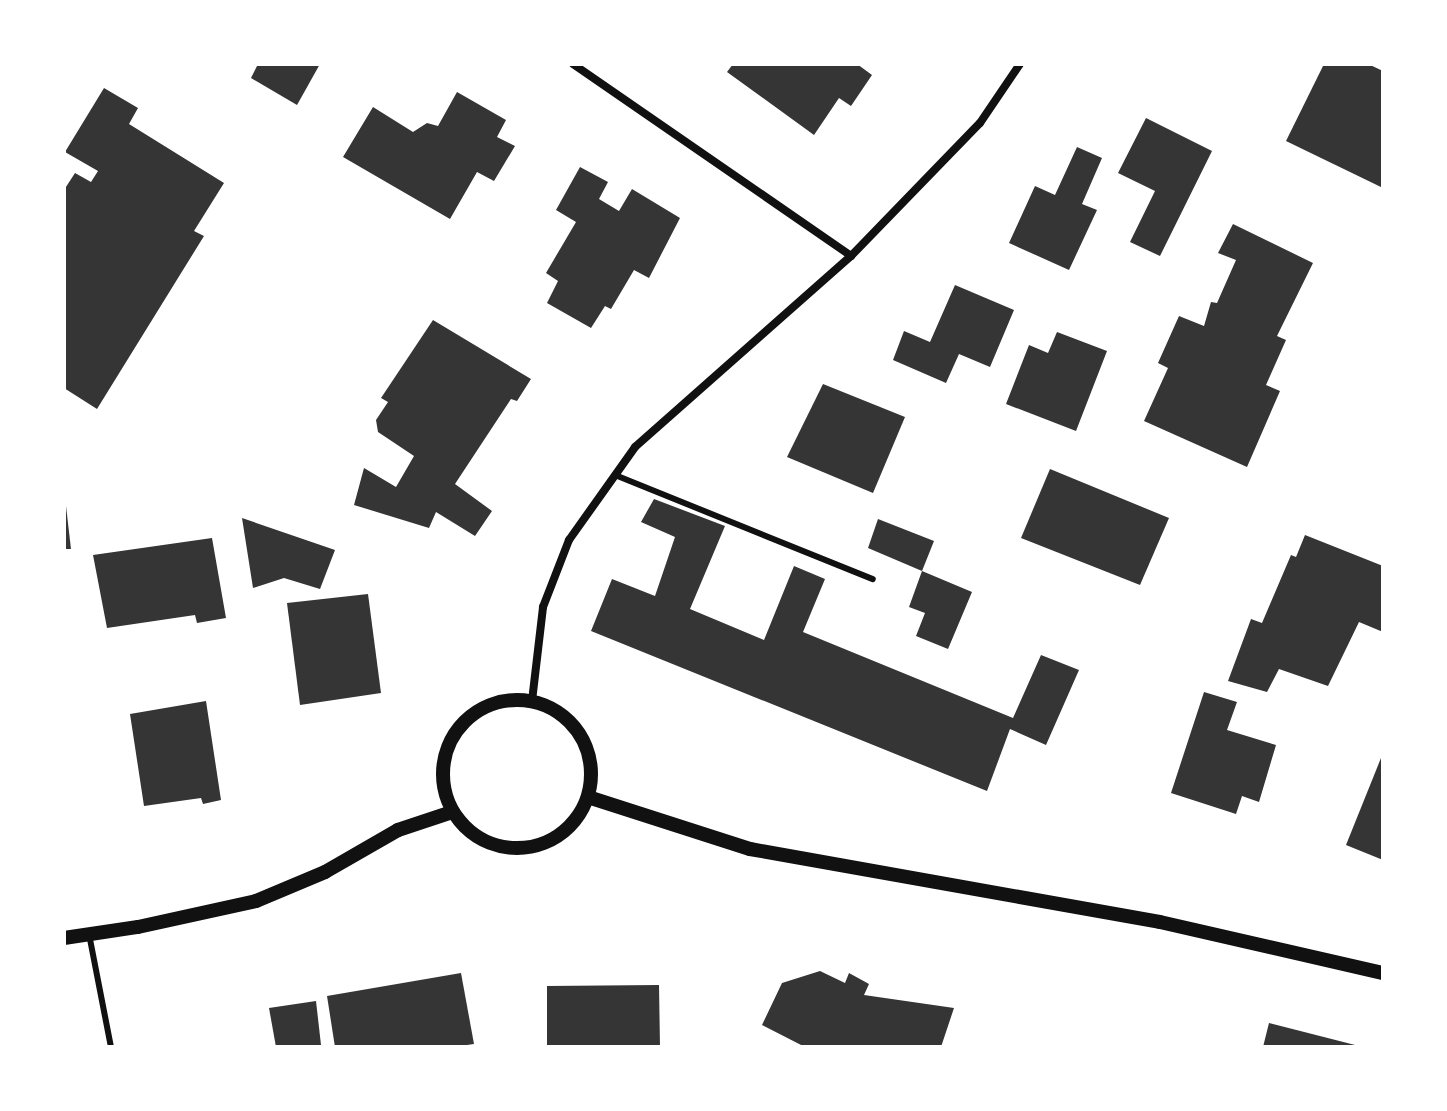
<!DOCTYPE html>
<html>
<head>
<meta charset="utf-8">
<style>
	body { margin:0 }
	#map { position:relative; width:1447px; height:1111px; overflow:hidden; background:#fff; font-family:"Fira Sans Condensed",sans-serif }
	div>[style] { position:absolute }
	.building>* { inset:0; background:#353535 }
	.service>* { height:6px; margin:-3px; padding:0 3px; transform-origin:3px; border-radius:3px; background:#111 }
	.minor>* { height:8px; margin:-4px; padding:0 4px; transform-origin:4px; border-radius:4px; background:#111 }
	.tertiary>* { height:14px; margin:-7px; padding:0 7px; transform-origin:7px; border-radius:7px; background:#111 }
	.tertiary>.ring { margin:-7px; padding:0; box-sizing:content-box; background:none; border:14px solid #111; border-radius:50% }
	span { translate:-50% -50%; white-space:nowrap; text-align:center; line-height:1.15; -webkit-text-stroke:6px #fff; paint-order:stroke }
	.frame { position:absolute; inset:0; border:66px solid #fff; pointer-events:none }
</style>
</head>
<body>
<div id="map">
	<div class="building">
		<div style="clip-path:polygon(258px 64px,320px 64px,297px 105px,251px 78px)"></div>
		<div style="clip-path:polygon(733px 64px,857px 64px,872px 75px,851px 106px,839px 98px,814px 135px,727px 72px)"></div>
		<div style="clip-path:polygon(1324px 64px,1368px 64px,1383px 71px,1383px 188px,1286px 141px)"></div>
		<div style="clip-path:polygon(104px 88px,138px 108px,129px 124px,224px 183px,194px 231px,204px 236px,97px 409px,64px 388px,64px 190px,75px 173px,91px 182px,98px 171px,65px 152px)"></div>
		<div style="clip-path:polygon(457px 92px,506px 120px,497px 137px,515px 146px,494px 181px,477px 172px,450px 219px,343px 157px,373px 107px,413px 132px,427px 123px,438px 126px)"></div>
		<div style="clip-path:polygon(1146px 118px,1212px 151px,1160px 256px,1130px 242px,1155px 191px,1118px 173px)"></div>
		<div style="clip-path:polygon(1077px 147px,1102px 158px,1082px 204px,1097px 210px,1069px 270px,1009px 243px,1035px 186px,1055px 195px)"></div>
		<div style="clip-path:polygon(580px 167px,608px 182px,599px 199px,619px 211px,632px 189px,680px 218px,649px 278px,634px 270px,611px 309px,605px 306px,591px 328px,547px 303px,558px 281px,546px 273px,576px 222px,556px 210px)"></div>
		<div style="clip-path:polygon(1233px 224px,1313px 263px,1277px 336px,1286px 340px,1266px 385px,1280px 391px,1247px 467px,1144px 421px,1168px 368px,1158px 363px,1179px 316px,1204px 326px,1211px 302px,1217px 303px,1236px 260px,1218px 253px)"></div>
		<div style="clip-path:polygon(955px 285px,1014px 310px,990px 367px,959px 354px,946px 383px,893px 360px,904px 331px,930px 342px)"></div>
		<div style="clip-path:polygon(433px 320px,531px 379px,517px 401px,511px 399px,455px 484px,492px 511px,475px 536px,436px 512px,429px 528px,354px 505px,364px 468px,396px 487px,414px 456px,378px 432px,376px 420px,388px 402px,381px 398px)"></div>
		<div style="clip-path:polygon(1057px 332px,1107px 351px,1076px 431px,1006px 404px,1029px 345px,1048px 353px)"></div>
		<div style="clip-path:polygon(823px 384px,905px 417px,873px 493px,787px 457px)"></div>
		<div style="clip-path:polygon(1050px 469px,1169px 518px,1140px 585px,1021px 538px)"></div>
		<div style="clip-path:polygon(654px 499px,725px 526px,690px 609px,764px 640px,794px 566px,825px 579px,803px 632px,1013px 718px,1041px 655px,1079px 670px,1046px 745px,1010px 729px,987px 791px,591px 631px,612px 579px,655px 596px,675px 537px,641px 522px)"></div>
		<div style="clip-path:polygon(66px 506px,71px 549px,64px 549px,64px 507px)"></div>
		<div style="clip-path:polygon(242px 518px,335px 550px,320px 589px,284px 578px,253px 588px)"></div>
		<div style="clip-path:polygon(878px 519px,934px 541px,922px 571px,868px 548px)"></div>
		<div style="clip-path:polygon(1305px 535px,1383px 566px,1383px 632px,1359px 622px,1328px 686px,1279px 669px,1267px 692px,1228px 681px,1251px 619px,1262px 623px,1291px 555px,1296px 557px)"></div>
		<div style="clip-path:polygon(212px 538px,226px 618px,197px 623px,195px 615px,107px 628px,93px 555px)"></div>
		<div style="clip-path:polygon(922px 571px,972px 592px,948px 649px,916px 636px,925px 613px,909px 607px)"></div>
		<div style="clip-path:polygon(368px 594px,381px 693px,300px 705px,287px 603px)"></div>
		<div style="clip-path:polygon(1204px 692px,1237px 702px,1227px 730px,1276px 745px,1259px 802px,1242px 796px,1236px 814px,1171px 793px)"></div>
		<div style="clip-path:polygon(206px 701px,221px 800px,203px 804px,201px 798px,144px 806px,130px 714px)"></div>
		<div style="clip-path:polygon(1383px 753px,1383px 860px,1346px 845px)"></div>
		<div style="clip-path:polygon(820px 971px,845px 983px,849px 973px,869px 984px,864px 995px,954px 1008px,941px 1047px,805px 1047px,762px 1025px,782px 983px)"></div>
		<div style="clip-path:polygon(461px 973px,474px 1044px,453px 1047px,335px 1047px,327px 996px)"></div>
		<div style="clip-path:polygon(659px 985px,660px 1047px,547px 1047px,547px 986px)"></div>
		<div style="clip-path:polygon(316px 1001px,321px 1045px,276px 1047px,269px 1008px)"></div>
		<div style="clip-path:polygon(1269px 1023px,1359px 1046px,1359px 1047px,1263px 1047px)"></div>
	</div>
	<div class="service">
		<div style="left:615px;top:475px;width:278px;rotate:22deg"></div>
		<div style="left:89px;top:934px;width:115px;rotate:79deg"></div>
	</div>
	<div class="minor">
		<div style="left:573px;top:64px;width:338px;rotate:34.6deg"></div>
		<div style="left:532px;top:701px;width:95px;rotate:-83.3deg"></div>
		<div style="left:543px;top:607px;width:72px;rotate:-68.8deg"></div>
		<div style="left:569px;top:540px;width:114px;rotate:-54.6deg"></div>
		<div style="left:635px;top:447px;width:288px;rotate:-41.5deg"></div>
		<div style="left:851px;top:256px;width:185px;rotate:-45.9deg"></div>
		<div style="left:980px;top:123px;width:71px;rotate:-55.9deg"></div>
	</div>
	<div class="tertiary">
		<div class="ring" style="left:443px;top:700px;width:134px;height:134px"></div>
		<div style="left:588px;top:797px;width:170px;rotate:17.8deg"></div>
		<div style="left:750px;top:849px;width:416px;rotate:10.1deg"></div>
		<div style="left:1160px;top:922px;width:229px;rotate:12.9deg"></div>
		<div style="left:64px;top:938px;width:75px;rotate:-8.5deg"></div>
		<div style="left:138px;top:927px;width:121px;rotate:-12.4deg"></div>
		<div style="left:256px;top:901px;width:75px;rotate:-22.8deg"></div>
		<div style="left:325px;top:872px;width:84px;rotate:-29.9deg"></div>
		<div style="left:398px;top:830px;width:57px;rotate:-18.4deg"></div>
	</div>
	<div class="frame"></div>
</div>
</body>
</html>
